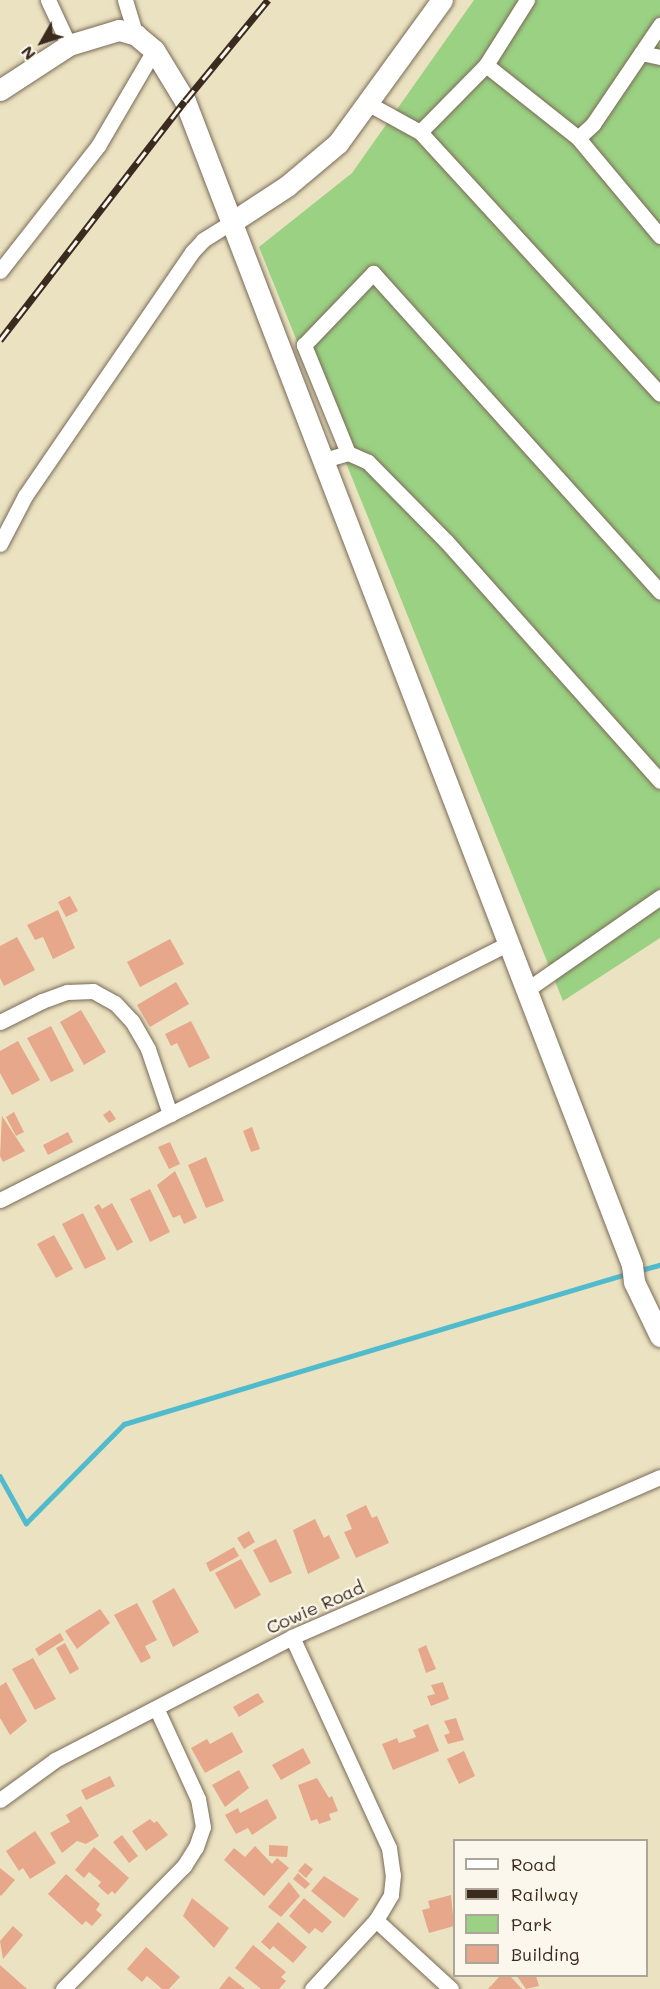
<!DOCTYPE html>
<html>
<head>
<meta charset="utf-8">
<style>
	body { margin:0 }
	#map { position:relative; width:660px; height:1989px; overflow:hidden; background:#ebe2c1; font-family:Mali,sans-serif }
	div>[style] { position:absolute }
	.green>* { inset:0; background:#9bd183 }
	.stream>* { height:4.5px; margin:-2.25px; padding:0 2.25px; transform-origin:2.25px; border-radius:2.25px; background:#50bbcd }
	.building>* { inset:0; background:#e7a78b }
	.roads { filter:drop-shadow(0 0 2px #796a57) drop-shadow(0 0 2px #796a57) }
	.street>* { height:15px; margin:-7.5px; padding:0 7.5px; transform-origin:7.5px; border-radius:7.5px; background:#fff }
	.secondary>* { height:21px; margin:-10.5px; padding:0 10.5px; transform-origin:10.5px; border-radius:10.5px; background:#fff }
	.rail>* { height:7px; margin-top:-3.5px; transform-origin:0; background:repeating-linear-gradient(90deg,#fbf7ec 0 14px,#3b2a1e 0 28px); box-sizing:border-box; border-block:2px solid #3b2a1e }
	span { translate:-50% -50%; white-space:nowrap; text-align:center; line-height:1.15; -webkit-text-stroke:4.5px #fbf7ec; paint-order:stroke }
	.street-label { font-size:18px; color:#3b2a1e }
	.legend { position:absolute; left:453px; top:1839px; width:195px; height:138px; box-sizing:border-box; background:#fbf7ec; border:2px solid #aea59a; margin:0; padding:8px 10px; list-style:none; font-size:18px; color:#3b2a1e }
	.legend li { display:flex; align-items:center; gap:12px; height:30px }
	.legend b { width:30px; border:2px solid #aea59a }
	.north { position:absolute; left:12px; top:12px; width:60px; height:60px; -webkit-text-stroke:4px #fbf7ec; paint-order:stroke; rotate:231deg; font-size:16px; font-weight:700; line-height:24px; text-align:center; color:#3b2a1e }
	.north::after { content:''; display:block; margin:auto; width:21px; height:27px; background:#3b2a1e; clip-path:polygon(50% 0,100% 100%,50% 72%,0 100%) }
</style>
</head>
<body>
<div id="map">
	<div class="green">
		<div style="clip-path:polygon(474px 0,660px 0,660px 938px,563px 1001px,259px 247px,352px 173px)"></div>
	</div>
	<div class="stream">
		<div style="left:637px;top:1271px;width:24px;rotate:-15deg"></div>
		<div style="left:0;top:1476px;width:54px;rotate:61deg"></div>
		<div style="left:26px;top:1523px;width:139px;rotate:-45.3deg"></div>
		<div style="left:124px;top:1424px;width:524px;rotate:-16.64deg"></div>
	</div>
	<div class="building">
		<div style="clip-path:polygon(70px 896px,78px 911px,66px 917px,58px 902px)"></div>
		<div style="clip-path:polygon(58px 910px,75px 948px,53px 959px,43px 937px,35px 940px,27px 925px)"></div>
		<div style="clip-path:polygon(17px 937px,35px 970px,4px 986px,0 978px,0 946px)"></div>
		<div style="clip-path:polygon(170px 939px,184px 964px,140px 987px,127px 962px)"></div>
		<div style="clip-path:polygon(176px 982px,189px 1004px,150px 1027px,137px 1005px)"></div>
		<div style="clip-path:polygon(81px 1010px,106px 1052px,84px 1065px,60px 1022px)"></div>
		<div style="clip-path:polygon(191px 1021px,210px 1058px,189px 1068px,177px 1043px,171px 1046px,165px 1034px)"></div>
		<div style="clip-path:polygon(51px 1026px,74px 1071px,51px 1082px,27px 1038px)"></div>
		<div style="clip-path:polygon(18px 1041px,40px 1080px,12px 1095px,0 1073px,0 1051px)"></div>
		<div style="clip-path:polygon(110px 1110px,116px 1119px,109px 1123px,103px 1115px)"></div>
		<div style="clip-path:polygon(14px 1112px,24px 1132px,16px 1136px,6px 1117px)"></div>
		<div style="clip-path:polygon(2px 1116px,25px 1151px,3px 1162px,0 1156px)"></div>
		<div style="clip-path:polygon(252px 1127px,260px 1149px,251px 1152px,243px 1131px)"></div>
		<div style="clip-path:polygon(68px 1132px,73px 1142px,48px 1155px,43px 1145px)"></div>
		<div style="clip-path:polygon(170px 1142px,180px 1164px,169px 1169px,158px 1147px)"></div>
		<div style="clip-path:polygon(206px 1157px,224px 1201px,206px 1208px,188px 1165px)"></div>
		<div style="clip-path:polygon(175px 1171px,197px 1218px,184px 1224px,180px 1215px,173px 1218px,157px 1185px)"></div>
		<div style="clip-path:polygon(150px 1189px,170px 1232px,150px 1242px,130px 1199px)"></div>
		<div style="clip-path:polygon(112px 1203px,133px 1242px,117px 1251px,94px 1207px,99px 1204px,102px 1209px)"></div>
		<div style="clip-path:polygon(83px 1213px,106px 1259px,85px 1269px,62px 1224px)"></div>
		<div style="clip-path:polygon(54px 1235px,73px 1269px,56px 1278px,37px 1244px)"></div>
		<div style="clip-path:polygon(366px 1505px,372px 1518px,377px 1516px,389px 1543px,356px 1558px,344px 1532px,352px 1529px,346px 1515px)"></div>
		<div style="clip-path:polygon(315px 1519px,324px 1538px,329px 1535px,340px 1558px,308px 1574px,293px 1530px)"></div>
		<div style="clip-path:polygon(249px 1531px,255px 1542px,244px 1549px,237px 1538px)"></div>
		<div style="clip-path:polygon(276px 1539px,292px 1573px,270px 1583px,253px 1550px)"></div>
		<div style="clip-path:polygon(234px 1547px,239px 1556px,210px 1572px,206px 1563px)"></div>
		<div style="clip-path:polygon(241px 1559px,261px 1595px,235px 1609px,215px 1573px)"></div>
		<div style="clip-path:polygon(174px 1588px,199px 1632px,173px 1647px,152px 1601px)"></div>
		<div style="clip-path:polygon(137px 1603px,157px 1640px,145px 1646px,151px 1658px,141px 1663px,114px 1615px)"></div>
		<div style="clip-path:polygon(100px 1609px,110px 1623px,77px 1649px,65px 1631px)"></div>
		<div style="clip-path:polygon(60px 1633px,64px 1640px,39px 1656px,35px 1649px)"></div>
		<div style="clip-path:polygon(65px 1643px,79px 1669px,70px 1674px,56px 1648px)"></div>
		<div style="clip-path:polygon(426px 1645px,436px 1669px,426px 1673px,418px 1649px)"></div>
		<div style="clip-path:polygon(33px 1658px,56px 1699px,35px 1710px,12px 1669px)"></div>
		<div style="clip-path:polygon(6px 1682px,27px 1721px,10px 1735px,0 1718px,0 1686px)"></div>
		<div style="clip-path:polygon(443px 1682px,449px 1699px,431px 1706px,427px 1696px,435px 1694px,431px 1685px)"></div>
		<div style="clip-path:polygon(258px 1693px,264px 1702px,239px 1717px,233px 1707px)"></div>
		<div style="clip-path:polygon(456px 1718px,464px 1740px,448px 1744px,444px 1735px,450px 1733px,444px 1721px)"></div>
		<div style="clip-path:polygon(428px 1724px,439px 1751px,393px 1770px,382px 1744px,397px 1738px,399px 1743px,416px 1737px,413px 1730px)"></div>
		<div style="clip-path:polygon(232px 1732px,243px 1752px,205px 1773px,191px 1748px,207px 1739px,210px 1744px)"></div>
		<div style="clip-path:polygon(303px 1748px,311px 1763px,281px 1780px,272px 1765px)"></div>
		<div style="clip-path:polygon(464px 1751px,475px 1776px,459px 1784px,447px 1759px)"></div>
		<div style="clip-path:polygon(239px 1770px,249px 1788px,225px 1807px,212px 1785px)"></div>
		<div style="clip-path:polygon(110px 1776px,115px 1786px,86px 1800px,81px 1790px)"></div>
		<div style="clip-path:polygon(317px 1778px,329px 1798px,332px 1796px,338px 1811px,329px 1814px,331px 1820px,319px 1824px,317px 1819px,311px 1821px,298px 1785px)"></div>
		<div style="clip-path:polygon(267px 1799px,277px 1818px,252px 1835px,248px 1828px,236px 1834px,225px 1815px,238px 1808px,240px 1813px)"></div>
		<div style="clip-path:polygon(81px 1806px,99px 1836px,86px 1844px,77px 1841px,62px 1853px,50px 1833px,70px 1822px,66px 1815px)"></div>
		<div style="clip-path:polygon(150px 1819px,154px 1823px,157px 1821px,168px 1835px,146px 1851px,132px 1831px)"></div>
		<div style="clip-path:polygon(35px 1831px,56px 1863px,30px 1879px,23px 1868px,19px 1871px,6px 1851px)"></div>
		<div style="clip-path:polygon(122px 1835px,138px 1856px,129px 1863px,113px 1842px)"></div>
		<div style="clip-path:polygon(269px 1845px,288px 1846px,287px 1857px,269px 1856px)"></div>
		<div style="clip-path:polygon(255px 1846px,272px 1864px,277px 1858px,289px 1868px,264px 1896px,224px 1860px,234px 1848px,245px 1857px)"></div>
		<div style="clip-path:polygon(94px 1847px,129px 1878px,115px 1894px,112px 1891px,108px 1895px,98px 1886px,101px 1882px,89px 1872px,84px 1878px,75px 1870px)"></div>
		<div style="clip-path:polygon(305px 1863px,313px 1869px,306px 1878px,298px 1871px)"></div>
		<div style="clip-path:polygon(0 1868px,15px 1880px,1px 1896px,0 1895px)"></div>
		<div style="clip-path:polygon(298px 1873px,310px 1884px,305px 1889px,293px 1879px)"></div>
		<div style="clip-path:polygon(66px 1874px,100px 1904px,96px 1910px,102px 1915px,92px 1926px,86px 1921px,82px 1925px,48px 1894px)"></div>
		<div style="clip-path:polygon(324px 1876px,359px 1899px,344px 1918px,311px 1891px)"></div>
		<div style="clip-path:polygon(289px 1882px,300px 1896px,281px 1917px,268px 1907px)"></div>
		<div style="clip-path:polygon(451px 1895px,454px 1926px,429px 1933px,422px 1910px,430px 1908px,428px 1901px)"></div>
		<div style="clip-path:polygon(192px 1898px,229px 1928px,214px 1948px,183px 1916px)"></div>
		<div style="clip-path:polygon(304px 1898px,332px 1922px,322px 1933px,315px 1928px,309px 1934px,289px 1916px)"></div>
		<div style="clip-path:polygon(278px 1922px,307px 1947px,293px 1963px,273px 1946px,270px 1950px,261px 1942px)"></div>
		<div style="clip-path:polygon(13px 1926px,23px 1935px,3px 1959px,0 1941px)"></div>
		<div style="clip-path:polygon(253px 1945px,286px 1972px,281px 1977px,286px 1981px,279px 1989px,261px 1989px,235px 1968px)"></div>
		<div style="clip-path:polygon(146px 1947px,180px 1977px,169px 1989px,162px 1989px,147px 1976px,142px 1982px,127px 1969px)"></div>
		<div style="clip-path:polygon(0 1965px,27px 1989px,0 1989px)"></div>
		<div style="clip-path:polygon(229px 1976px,245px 1989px,219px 1989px)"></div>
		<div style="clip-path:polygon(500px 1976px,510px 1976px,522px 1989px,488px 1989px)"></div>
		<div style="clip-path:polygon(517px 1976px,536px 1976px,539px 1986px,526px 1989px)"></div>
	</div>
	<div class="roads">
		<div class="street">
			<div style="left:48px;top:0;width:50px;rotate:65deg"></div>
			<div style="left:125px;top:0;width:37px;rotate:73deg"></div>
			<div style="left:641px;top:53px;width:19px;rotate:12deg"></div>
			<div style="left:486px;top:65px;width:117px;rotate:38.4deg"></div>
			<div style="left:578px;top:138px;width:128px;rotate:50.1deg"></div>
			<div style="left:369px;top:104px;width:58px;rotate:28.8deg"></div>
			<div style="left:420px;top:132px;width:355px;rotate:47.5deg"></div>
			<div style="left:420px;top:132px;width:94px;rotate:-45.4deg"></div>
			<div style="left:486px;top:65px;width:77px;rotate:-57.8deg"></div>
			<div style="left:578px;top:138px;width:21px;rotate:-43deg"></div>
			<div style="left:593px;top:124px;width:120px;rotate:-55.9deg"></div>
			<div style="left:0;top:271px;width:159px;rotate:-51.9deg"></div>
			<div style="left:98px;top:146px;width:111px;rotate:-59.7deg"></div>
			<div style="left:348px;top:453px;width:117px;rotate:-112.2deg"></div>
			<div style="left:304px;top:345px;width:100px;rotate:-46.2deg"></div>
			<div style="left:373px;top:273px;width:429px;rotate:48deg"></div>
			<div style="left:324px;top:460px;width:25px;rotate:-16deg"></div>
			<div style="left:348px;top:453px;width:22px;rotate:24deg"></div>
			<div style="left:368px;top:462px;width:112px;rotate:45.4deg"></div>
			<div style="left:447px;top:542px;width:320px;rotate:48.3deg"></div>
			<div style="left:0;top:544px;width:54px;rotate:-62.5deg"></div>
			<div style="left:25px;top:496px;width:296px;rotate:-55.6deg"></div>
			<div style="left:192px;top:252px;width:16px;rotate:-47deg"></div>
			<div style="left:203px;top:240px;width:34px;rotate:-32deg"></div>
			<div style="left:525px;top:991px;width:165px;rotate:-34.8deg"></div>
			<div style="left:0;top:1022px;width:47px;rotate:-26.6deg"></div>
			<div style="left:42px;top:1001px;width:27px;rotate:-20deg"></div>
			<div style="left:67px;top:992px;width:26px;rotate:-2deg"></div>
			<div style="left:93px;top:991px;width:25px;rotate:29deg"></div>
			<div style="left:115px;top:1003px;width:25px;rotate:47deg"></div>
			<div style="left:132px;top:1021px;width:32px;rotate:60deg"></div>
			<div style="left:148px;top:1049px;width:69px;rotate:71.3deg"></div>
			<div style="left:0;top:1200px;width:568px;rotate:-26.79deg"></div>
			<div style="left:292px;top:1637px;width:232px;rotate:65.3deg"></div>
			<div style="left:389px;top:1848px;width:27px;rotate:82deg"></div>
			<div style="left:393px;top:1875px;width:20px;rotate:96deg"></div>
			<div style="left:391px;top:1895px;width:29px;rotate:121deg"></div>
			<div style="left:376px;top:1920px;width:94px;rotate:132.8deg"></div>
			<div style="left:0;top:1800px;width:68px;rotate:-36deg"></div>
			<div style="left:55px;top:1760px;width:267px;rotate:-27.4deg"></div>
			<div style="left:292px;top:1637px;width:401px;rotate:-23.5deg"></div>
			<div style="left:376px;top:1920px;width:102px;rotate:42.6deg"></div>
			<div style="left:63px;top:1989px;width:173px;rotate:-45.5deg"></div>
			<div style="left:184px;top:1866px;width:22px;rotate:-58deg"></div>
			<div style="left:196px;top:1847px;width:21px;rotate:-71deg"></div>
			<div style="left:203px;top:1827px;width:28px;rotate:-100deg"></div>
			<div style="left:198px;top:1799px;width:98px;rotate:-114.7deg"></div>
		</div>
		<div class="secondary">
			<div style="left:0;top:90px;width:82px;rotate:-33.1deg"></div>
			<div style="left:69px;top:45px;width:52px;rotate:-16.7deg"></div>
			<div style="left:119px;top:30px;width:18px;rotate:16deg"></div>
			<div style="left:136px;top:35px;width:23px;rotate:40deg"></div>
			<div style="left:154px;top:50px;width:60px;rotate:58.7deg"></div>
			<div style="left:185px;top:101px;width:1247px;rotate:68.99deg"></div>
			<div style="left:632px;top:1265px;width:17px;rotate:83deg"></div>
			<div style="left:634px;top:1282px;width:60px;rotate:64.3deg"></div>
			<div style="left:232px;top:222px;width:66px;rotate:-33.2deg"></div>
			<div style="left:287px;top:186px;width:67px;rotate:-40.1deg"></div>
			<div style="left:338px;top:143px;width:177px;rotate:-54deg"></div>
		</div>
	</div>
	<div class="rail">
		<div style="left:0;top:340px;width:302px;rotate:-52.3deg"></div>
		<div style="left:185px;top:101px;width:131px;rotate:-50.6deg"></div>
	</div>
	<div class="street-label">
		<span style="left:315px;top:1607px;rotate:-24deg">Cowie Road</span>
	</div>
	<ul class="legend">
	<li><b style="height:8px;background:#fff"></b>Road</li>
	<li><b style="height:8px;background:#3b2a1e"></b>Railway</li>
	<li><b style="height:16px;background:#9bd183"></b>Park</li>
	<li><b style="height:16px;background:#e7a78b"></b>Building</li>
	</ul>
	<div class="north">N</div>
</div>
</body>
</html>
